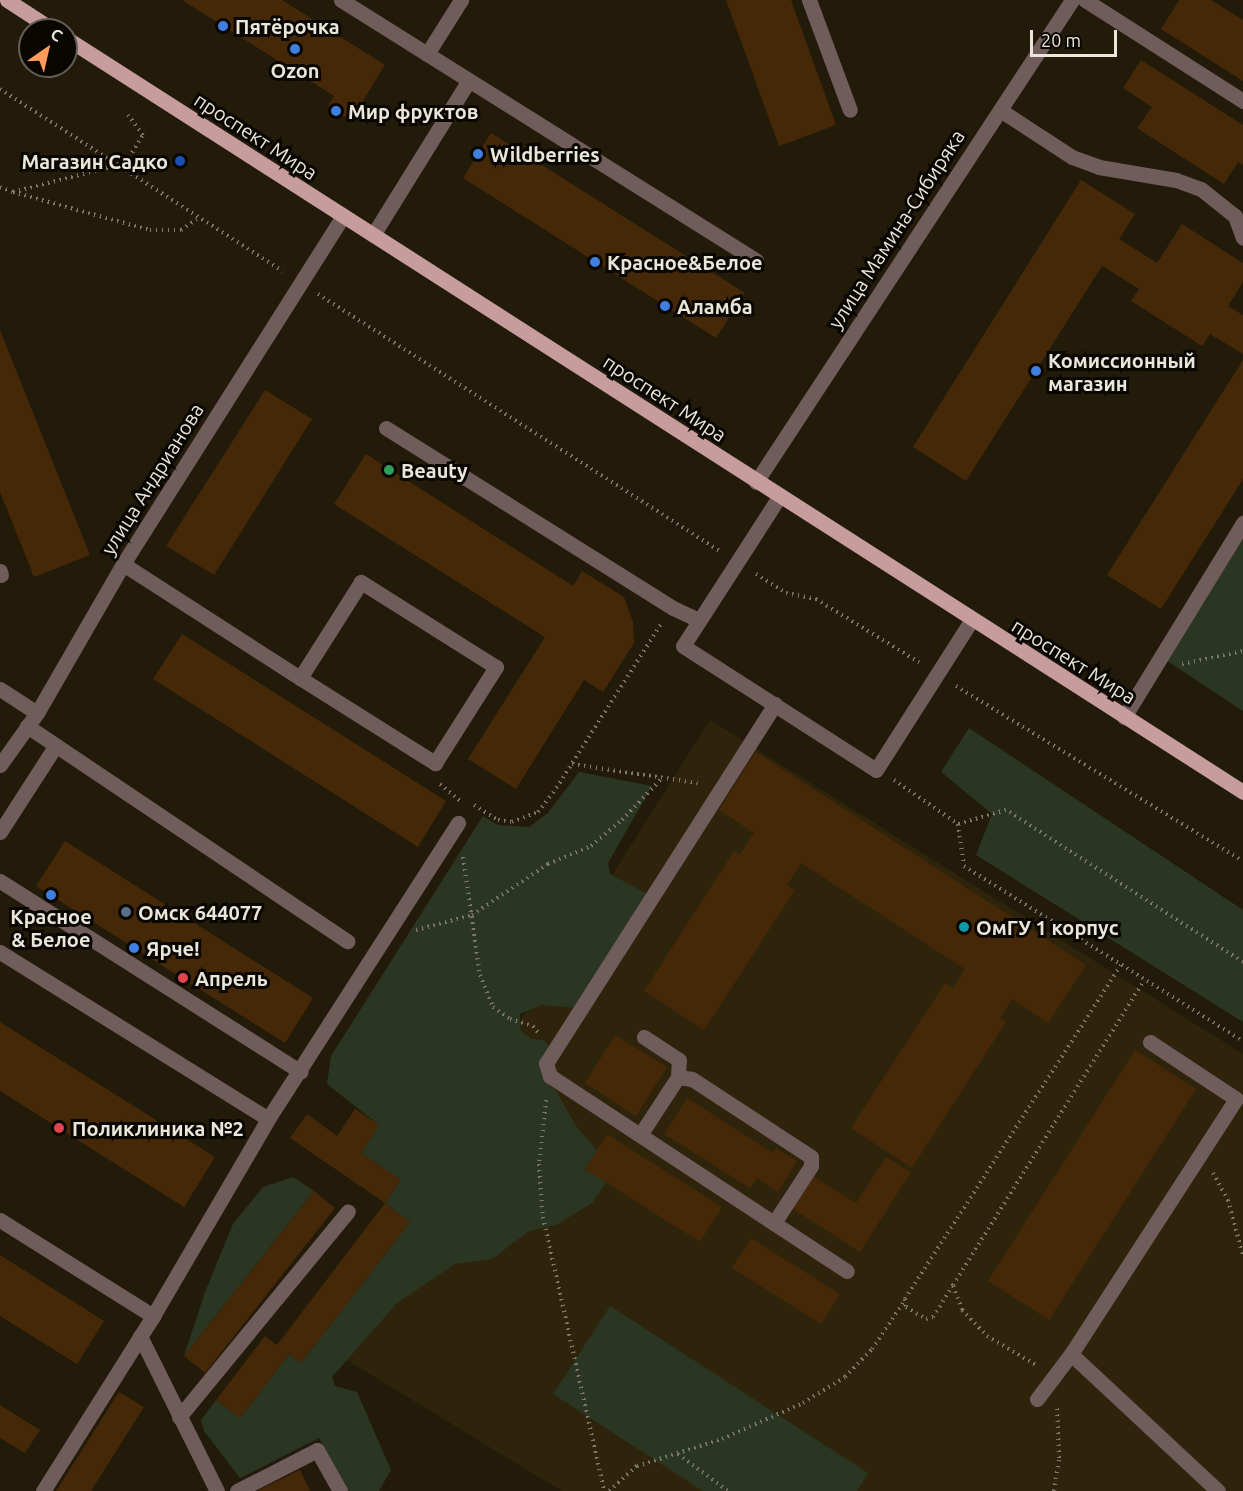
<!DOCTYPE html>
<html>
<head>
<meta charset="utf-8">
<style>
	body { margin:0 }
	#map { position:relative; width:1243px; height:1491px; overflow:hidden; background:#231b0a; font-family:Ubuntu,sans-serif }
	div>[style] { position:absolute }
	.built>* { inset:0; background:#2e240b }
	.green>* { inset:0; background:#2b3622 }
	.building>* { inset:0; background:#442808 }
	.path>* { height:4px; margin-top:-2px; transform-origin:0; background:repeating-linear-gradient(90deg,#7f786a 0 1.5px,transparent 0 6px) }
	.minor>* { height:15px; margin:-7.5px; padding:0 7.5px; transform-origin:7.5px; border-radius:7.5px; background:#715c5c }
	.major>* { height:15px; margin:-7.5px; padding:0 7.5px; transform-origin:7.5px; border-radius:7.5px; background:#c79c9c }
	.dots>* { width:16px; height:16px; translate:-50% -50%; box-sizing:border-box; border:3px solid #0a0702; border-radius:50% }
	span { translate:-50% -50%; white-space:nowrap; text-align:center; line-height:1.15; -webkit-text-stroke:6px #0a0702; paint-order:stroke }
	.poi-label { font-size:20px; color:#ebe6db; font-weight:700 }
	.left { translate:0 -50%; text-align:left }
	.right { translate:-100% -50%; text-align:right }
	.street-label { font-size:20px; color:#ebe6db }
	.north { position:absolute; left:18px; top:18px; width:60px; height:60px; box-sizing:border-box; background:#0a0702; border:2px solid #646059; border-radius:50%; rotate:34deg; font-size:16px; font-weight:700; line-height:24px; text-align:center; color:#ebe6db }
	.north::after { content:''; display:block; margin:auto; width:21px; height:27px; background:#ff9b5b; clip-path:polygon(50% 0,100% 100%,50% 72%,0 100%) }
	.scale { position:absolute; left:1030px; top:30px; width:87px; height:27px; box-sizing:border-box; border:3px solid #ebe6db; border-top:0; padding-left:8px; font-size:18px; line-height:21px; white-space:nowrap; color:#ebe6db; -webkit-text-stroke:4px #0a0702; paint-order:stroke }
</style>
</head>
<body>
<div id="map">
	<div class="built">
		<div style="clip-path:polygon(710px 720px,1243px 1054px,1243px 1491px,562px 1491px,317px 1342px,410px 1222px,385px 1203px,450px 1132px)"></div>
	</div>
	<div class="green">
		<div style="clip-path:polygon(1243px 537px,1243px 711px,1167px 661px)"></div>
		<div style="clip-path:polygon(969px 728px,1243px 910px,1243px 1022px,976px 855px,992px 814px,941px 772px)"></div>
		<div style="clip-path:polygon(579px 772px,652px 786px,608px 863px,610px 874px,651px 896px,579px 1008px,541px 1005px,520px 1014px,520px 1030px,532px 1039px,544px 1040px,550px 1048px,547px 1076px,578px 1129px,597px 1150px,585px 1169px,606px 1182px,592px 1203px,558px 1224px,529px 1231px,492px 1259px,455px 1264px,397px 1303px,332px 1377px,335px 1386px,357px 1392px,391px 1470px,379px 1491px,348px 1491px,319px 1438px,240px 1478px,204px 1431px,201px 1420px,216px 1400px,240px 1418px,289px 1354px,301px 1363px,410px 1222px,385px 1203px,401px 1180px,361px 1153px,379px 1125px,327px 1084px,331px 1056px,483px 816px,498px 825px,529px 827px,548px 813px)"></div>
		<div style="clip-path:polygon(293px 1177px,314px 1191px,184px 1356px,205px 1292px,233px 1224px,263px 1187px)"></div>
		<div style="clip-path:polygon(610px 1306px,868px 1473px,857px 1491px,703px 1491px,553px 1394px)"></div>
	</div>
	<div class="building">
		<div style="clip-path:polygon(182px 0,282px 0,385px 65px,357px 110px,352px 107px,345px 117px,328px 106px,334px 96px)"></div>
		<div style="clip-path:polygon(726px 0,791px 0,836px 125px,779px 146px)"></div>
		<div style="clip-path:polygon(1179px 0,1211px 0,1243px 20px,1243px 81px,1161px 29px)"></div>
		<div style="clip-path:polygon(1141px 60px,1243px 125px,1243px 165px,1238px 162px,1224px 184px,1137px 128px,1152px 107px,1123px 88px)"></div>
		<div style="clip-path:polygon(491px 133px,745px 293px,716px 338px,463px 178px)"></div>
		<div style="clip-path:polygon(1081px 180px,1135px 214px,1119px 239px,1157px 263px,1182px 224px,1243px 263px,1243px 282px,1228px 306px,1243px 315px,1243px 354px,1210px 334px,1202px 346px,1131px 301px,1139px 289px,1102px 266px,966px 481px,913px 447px)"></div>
		<div style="clip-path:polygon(0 330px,90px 555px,34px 577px,0 492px)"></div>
		<div style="clip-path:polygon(1243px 360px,1243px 479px,1161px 609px,1107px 575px)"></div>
		<div style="clip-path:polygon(265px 390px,312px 419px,214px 575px,166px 546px)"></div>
		<div style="clip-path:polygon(366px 454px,573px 586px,582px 571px,624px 597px,633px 622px,634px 643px,603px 692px,584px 680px,516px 789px,468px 759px,545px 637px,334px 504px)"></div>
		<div style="clip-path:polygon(182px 634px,446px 801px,418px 847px,153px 679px)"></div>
		<div style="clip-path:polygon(756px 752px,1086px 965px,1048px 1023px,1012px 999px,1000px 1018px,1006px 1022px,912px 1168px,851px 1128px,945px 983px,953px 988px,965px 969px,801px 863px,787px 885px,795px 890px,704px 1030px,644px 991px,734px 851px,740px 854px,754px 833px,719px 810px)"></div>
		<div style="clip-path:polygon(65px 841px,313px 998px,285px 1043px,36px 886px)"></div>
		<div style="clip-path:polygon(0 1022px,215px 1157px,184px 1207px,0 1091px)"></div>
		<div style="clip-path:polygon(615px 1035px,667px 1067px,636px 1116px,585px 1083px)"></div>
		<div style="clip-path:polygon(1135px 1050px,1196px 1089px,1049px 1320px,988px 1281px)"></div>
		<div style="clip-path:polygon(687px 1098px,773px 1153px,776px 1148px,797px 1161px,778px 1192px,757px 1178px,750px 1188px,664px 1134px)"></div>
		<div style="clip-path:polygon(355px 1109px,379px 1125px,361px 1153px,401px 1180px,385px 1203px,290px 1138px,307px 1114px,337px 1136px)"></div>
		<div style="clip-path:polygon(607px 1134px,722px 1207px,700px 1242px,585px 1169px)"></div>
		<div style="clip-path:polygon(886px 1157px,911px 1172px,860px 1252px,790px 1207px,811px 1175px,856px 1203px)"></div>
		<div style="clip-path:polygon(314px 1191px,335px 1208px,205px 1373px,184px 1356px)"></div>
		<div style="clip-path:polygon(385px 1203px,410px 1222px,301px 1363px,289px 1354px,240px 1418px,216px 1400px,265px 1336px,277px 1345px)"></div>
		<div style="clip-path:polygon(751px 1238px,840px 1294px,821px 1324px,732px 1268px)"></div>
		<div style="clip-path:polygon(0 1255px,104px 1321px,77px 1364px,0 1316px)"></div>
		<div style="clip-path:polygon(119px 1392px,144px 1407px,91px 1491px,56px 1491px)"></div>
		<div style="clip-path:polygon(0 1405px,40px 1430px,25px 1453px,0 1438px)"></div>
		<div style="clip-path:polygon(300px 1470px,310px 1491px,257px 1491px)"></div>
	</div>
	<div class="path">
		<div style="left:0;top:89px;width:336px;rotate:32.8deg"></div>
		<div style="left:123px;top:168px;width:39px;rotate:-59deg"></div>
		<div style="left:143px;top:135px;width:25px;rotate:-127deg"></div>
		<div style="left:0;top:187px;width:14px;rotate:21deg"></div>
		<div style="left:13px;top:192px;width:108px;rotate:-14.4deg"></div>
		<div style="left:13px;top:192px;width:142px;rotate:15.5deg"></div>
		<div style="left:150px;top:230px;width:31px"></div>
		<div style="left:181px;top:230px;width:19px;rotate:-35deg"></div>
		<div style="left:318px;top:294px;width:476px;rotate:32.6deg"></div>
		<div style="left:756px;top:574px;width:36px;rotate:32deg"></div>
		<div style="left:786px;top:593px;width:31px;rotate:11deg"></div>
		<div style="left:816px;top:599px;width:121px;rotate:31.5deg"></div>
		<div style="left:1182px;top:664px;width:62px;rotate:-12deg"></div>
		<div style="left:956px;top:686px;width:336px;rotate:31.4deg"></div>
		<div style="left:572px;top:764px;width:127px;rotate:8.6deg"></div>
		<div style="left:894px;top:780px;width:78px;rotate:34.5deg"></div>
		<div style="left:440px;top:784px;width:30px;rotate:40deg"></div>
		<div style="left:474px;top:805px;width:28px;rotate:32deg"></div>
		<div style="left:498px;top:820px;width:14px;rotate:8deg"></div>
		<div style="left:512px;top:822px;width:28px;rotate:-21deg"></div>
		<div style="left:538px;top:812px;width:24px;rotate:-52deg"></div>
		<div style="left:553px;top:793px;width:201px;rotate:-57.4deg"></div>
		<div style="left:463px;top:857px;width:119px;rotate:81.8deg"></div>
		<div style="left:480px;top:975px;width:35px;rotate:68deg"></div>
		<div style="left:493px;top:1007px;width:21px;rotate:35deg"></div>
		<div style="left:510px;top:1019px;width:24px;rotate:17deg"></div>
		<div style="left:533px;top:1026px;width:10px;rotate:53deg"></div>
		<div style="left:416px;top:930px;width:58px;rotate:-15deg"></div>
		<div style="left:472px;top:915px;width:92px;rotate:-33.9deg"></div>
		<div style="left:548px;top:864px;width:47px;rotate:-22.7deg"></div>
		<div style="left:591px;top:846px;width:40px;rotate:-40deg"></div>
		<div style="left:622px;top:820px;width:58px;rotate:-46.4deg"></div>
		<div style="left:1243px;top:962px;width:282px;rotate:-147.3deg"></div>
		<div style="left:1006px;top:810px;width:50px;rotate:163.7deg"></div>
		<div style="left:958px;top:824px;width:42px;rotate:81.9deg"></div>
		<div style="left:964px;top:866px;width:329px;rotate:32.1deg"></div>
		<div style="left:1121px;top:965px;width:398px;rotate:122.9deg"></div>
		<div style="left:905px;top:1299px;width:8px;rotate:83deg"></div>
		<div style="left:906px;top:1307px;width:23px;rotate:31deg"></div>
		<div style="left:926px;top:1319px;width:7px;rotate:-16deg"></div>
		<div style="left:933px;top:1317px;width:38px;rotate:-58deg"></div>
		<div style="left:953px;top:1285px;width:360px;rotate:-57.9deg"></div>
		<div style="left:546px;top:1100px;width:64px;rotate:96.2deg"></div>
		<div style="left:539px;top:1164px;width:53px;rotate:85.7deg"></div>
		<div style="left:543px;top:1217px;width:281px;rotate:77.4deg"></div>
		<div style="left:1213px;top:1173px;width:31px;rotate:61deg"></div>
		<div style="left:1228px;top:1200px;width:58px;rotate:75deg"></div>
		<div style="left:953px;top:1286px;width:26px;rotate:69deg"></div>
		<div style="left:962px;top:1310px;width:36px;rotate:46deg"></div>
		<div style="left:987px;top:1336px;width:57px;rotate:30.6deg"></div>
		<div style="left:678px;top:1454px;width:62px;rotate:36.5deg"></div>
		<div style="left:609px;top:1491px;width:38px;rotate:-42deg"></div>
		<div style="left:637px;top:1466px;width:89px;rotate:-17.6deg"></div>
		<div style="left:722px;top:1439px;width:89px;rotate:-24deg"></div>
		<div style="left:803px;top:1403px;width:49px;rotate:-31.8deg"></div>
		<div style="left:845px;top:1377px;width:39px;rotate:-46deg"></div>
		<div style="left:872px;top:1349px;width:59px;rotate:-56deg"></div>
		<div style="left:1054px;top:1491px;width:33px;rotate:-81deg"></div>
		<div style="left:1059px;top:1458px;width:50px;rotate:-92.3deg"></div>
	</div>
	<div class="minor">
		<div style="left:341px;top:0;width:490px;rotate:32.1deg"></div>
		<div style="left:809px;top:0;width:117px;rotate:69.6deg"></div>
		<div style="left:1085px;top:0;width:188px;rotate:32.6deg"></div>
		<div style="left:427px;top:54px;width:64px;rotate:-57.8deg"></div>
		<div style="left:1000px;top:110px;width:86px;rotate:33.1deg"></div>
		<div style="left:1072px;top:157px;width:29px;rotate:20deg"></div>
		<div style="left:1099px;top:167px;width:78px;rotate:9.6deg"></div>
		<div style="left:1176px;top:180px;width:27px;rotate:20deg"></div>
		<div style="left:1201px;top:189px;width:43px;rotate:38.5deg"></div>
		<div style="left:1235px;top:216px;width:23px;rotate:70deg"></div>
		<div style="left:373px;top:235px;width:182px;rotate:-58.2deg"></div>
		<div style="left:386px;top:428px;width:339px;rotate:32.1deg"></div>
		<div style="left:673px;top:608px;width:29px;rotate:25deg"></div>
		<div style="left:756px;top:482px;width:576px;rotate:-56.75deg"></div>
		<div style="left:779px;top:497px;width:177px;rotate:122.8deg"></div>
		<div style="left:683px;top:646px;width:229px;rotate:32.7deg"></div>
		<div style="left:876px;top:770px;width:177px;rotate:-57.5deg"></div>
		<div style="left:123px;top:564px;width:211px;rotate:32.8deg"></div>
		<div style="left:300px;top:678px;width:160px;rotate:32.2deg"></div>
		<div style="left:435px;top:763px;width:114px;rotate:-57.6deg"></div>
		<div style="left:496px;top:667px;width:160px;rotate:-147.8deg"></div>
		<div style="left:361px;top:582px;width:114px;rotate:122.4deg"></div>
		<div style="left:0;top:571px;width:4px;rotate:76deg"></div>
		<div style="left:0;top:689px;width:44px;rotate:33deg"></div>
		<div style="left:775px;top:704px;width:426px;rotate:122.5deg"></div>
		<div style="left:546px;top:1063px;width:14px;rotate:73deg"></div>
		<div style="left:550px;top:1076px;width:355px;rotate:33.3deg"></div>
		<div style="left:1124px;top:717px;width:228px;rotate:-58.5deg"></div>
		<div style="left:27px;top:726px;width:386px;rotate:33.9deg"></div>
		<div style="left:0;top:765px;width:64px;rotate:-54.6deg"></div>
		<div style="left:37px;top:713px;width:172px;rotate:-60deg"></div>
		<div style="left:123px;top:564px;width:412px;rotate:-57.7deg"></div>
		<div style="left:0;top:832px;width:103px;rotate:-57.2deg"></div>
		<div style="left:0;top:881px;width:356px;rotate:32.4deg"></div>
		<div style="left:0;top:952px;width:316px;rotate:31.9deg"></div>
		<div style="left:1150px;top:1042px;width:103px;rotate:33.5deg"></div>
		<div style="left:1236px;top:1099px;width:304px;rotate:122.9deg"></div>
		<div style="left:1071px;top:1354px;width:201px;rotate:43deg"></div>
		<div style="left:678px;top:1077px;width:14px;rotate:8deg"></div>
		<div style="left:692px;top:1079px;width:142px;rotate:33.2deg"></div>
		<div style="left:811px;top:1157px;width:9px;rotate:90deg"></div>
		<div style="left:811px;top:1166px;width:68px;rotate:123deg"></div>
		<div style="left:640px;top:1135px;width:69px;rotate:-56.8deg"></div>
		<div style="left:678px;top:1077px;width:17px;rotate:-87deg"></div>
		<div style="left:679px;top:1060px;width:42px;rotate:-146.7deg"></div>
		<div style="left:0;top:1220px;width:181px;rotate:32.1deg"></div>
		<div style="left:140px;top:1336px;width:173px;rotate:63.6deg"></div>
		<div style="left:1037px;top:1399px;width:56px;rotate:-52.9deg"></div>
		<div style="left:179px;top:1417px;width:266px;rotate:-50.6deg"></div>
		<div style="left:43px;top:1491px;width:207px;rotate:-57.8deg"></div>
		<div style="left:153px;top:1316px;width:228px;rotate:-59.7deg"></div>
		<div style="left:268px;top:1119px;width:352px;rotate:-57.3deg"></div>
		<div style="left:237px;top:1491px;width:90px;rotate:-27.1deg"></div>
		<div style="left:317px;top:1450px;width:47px;rotate:60.7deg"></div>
	</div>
	<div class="major">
		<div style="left:7px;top:0;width:55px;rotate:33.1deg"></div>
		<div style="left:66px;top:38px;width:1398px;rotate:32.64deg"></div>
	</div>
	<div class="dots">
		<div style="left:223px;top:26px;background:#3f7fe0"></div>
		<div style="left:295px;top:49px;background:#3f7fe0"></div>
		<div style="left:336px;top:111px;background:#3f7fe0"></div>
		<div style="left:478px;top:154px;background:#3f7fe0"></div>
		<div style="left:180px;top:161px;background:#1a4fb4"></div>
		<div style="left:595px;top:262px;background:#3f7fe0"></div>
		<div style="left:665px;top:306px;background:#3f7fe0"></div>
		<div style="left:1036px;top:371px;background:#3f7fe0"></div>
		<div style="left:389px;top:470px;background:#2e9e5b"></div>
		<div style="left:51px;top:895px;background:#3f7fe0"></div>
		<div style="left:126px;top:912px;background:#5c6f8a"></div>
		<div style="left:964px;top:927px;background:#0f9aa8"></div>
		<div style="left:134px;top:948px;background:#3f7fe0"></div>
		<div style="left:183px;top:978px;background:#e0444e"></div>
		<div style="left:59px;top:1128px;background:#e0444e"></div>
	</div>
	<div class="poi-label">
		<span class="left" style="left:235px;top:26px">Пятёрочка</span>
		<span style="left:295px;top:70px">Ozon</span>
		<span class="left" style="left:348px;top:111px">Мир фруктов</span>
		<span class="left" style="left:490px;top:154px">Wildberries</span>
		<span class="right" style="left:168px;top:161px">Магазин Садко</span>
		<span class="left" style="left:607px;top:262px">Красное&amp;Белое</span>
		<span class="left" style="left:677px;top:306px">Аламба</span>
		<span class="left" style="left:1048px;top:372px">Комиссионный<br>магазин</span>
		<span class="left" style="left:401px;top:470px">Beauty</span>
		<span class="left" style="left:138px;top:912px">Омск 644077</span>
		<span style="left:51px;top:928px">Красное<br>&amp; Белое</span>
		<span class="left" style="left:976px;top:927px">ОмГУ 1 корпус</span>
		<span class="left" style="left:146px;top:948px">Ярче!</span>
		<span class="left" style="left:195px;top:978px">Апрель</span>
		<span class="left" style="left:72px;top:1128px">Поликлиника №2</span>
	</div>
	<div class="street-label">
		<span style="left:256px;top:136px;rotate:33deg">проспект Мира</span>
		<span style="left:896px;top:229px;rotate:-57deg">улица Мамина-Сибиряка</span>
		<span style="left:665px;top:398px;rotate:33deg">проспект Мира</span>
		<span style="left:152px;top:479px;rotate:-58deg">улица Андрианова</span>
		<span style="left:1074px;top:661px;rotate:32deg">проспект Мира</span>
	</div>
	<div class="north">С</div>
	<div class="scale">20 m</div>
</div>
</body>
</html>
